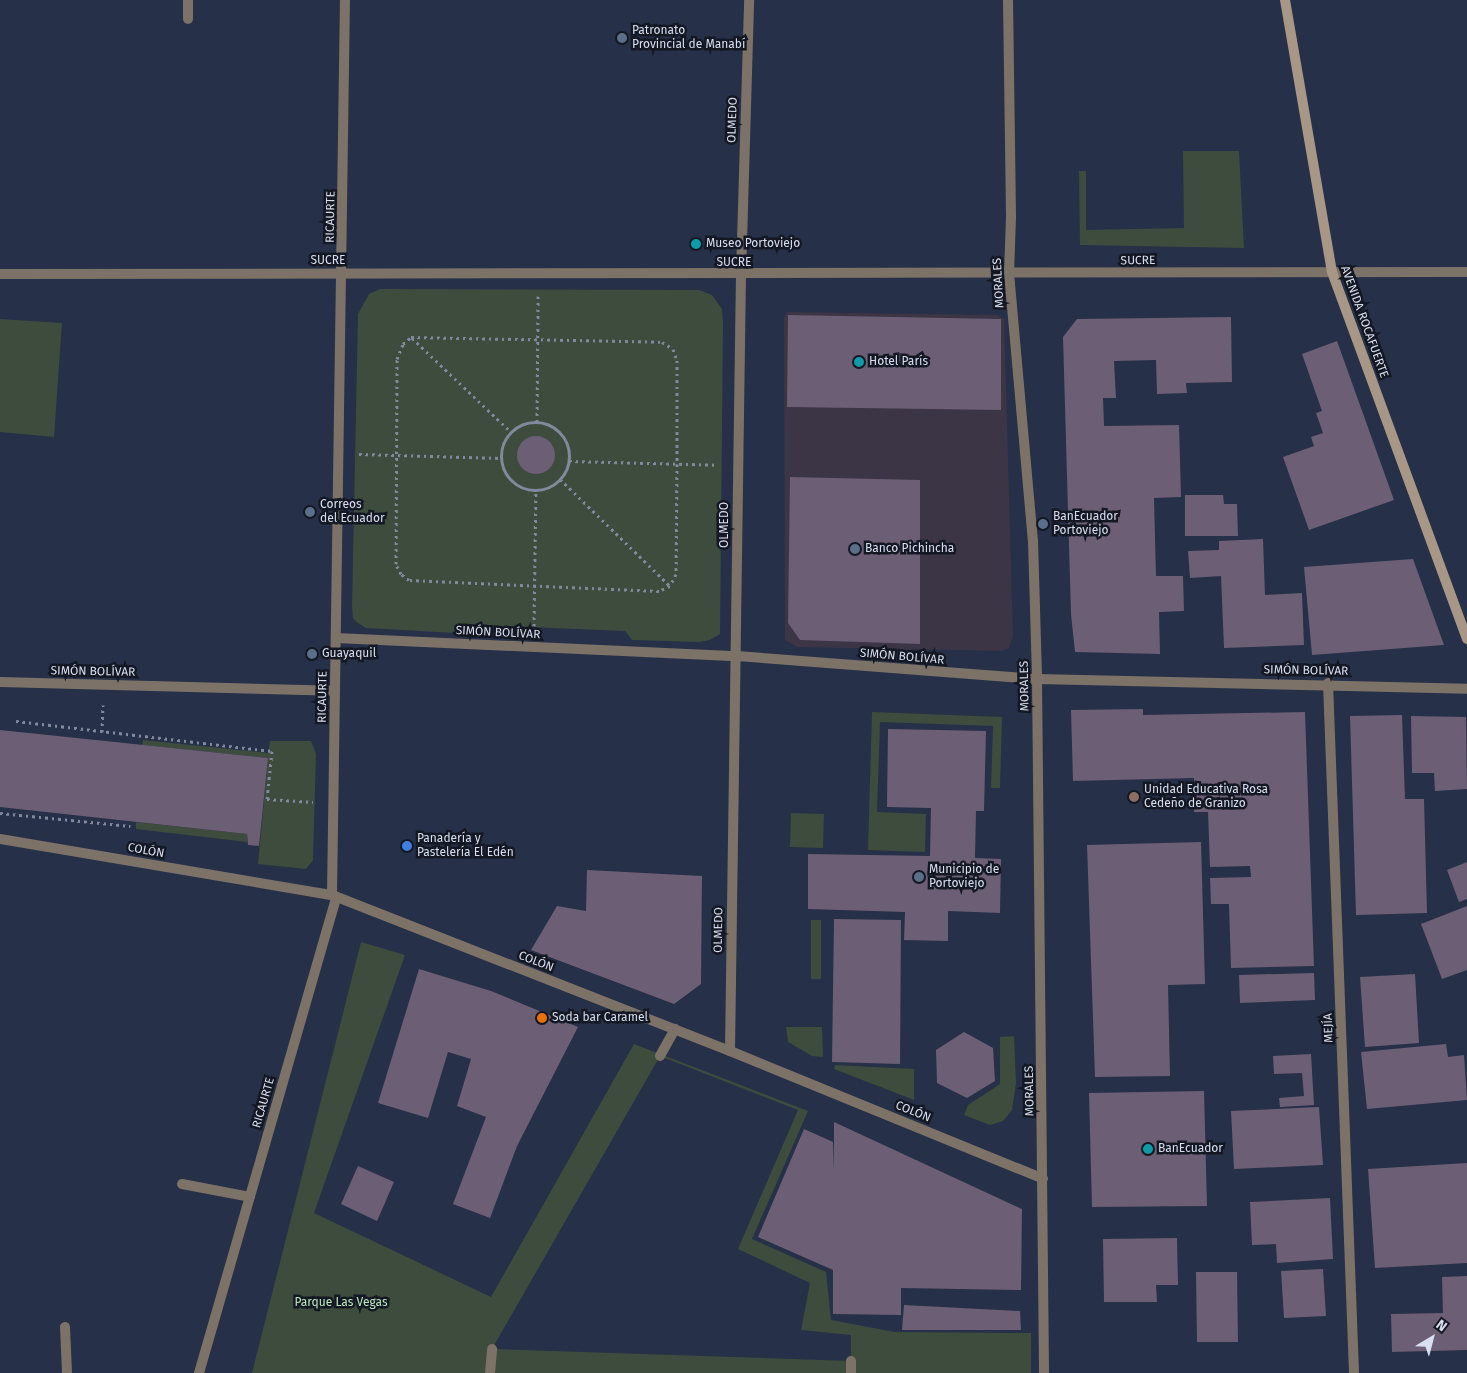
<!DOCTYPE html>
<html>
<head>
<meta charset="utf-8">
<style>
	body { margin:0 }
	#map { position:relative; width:1467px; height:1373px; overflow:hidden; background:#263048; font-family:"Fira Sans",sans-serif }
	div>[style] { position:absolute }
	.commercial>* { inset:0; background:#3b3545 }
	.green>* { inset:0; background:#3d4c3d }
	.building>* { inset:0; background:#6c5e75 }
	.round { border-radius:50% }
	.path>* { height:3px; margin-top:-1.5px; transform-origin:0; background:repeating-linear-gradient(90deg,#81899d 0 2.5px,transparent 0 6.5px) }
	.path>.ring { margin:-1.5px; padding:0; box-sizing:content-box; background:none; border:3px solid #81899d; border-radius:50% }
	.lane>* { height:10px; margin:-5px; padding:0 5px; transform-origin:5px; border-radius:5px; background:#7d7268 }
	.street>* { height:10px; margin:-5px; padding:0 5px; transform-origin:5px; border-radius:5px; background:#7d7268 }
	.secondary>* { height:10px; margin:-5px; padding:0 5px; transform-origin:5px; border-radius:5px; background:#a89686 }
	.dots>* { width:14px; height:14px; translate:-50% -50%; box-sizing:border-box; border:2px solid #141823; border-radius:50% }
	span { translate:-50% -50%; white-space:nowrap; text-align:center; line-height:1.15; -webkit-text-stroke:5px #141823; paint-order:stroke }
	.poi-label { font-size:12px; color:#d9dff0 }
	.left { translate:0 -50%; text-align:left }
	.street-label { font-size:12px; color:#d9dff0 }
	.park-label { font-size:12px; color:#bde7be }
	.north { position:absolute; left:1407px; top:1313px; width:50px; height:50px; -webkit-text-stroke:4px #141823; paint-order:stroke; rotate:37deg; font-size:14px; font-weight:700; line-height:20px; text-align:center; color:#d9dff0 }
	.north::after { content:''; display:block; margin:auto; width:18px; height:22px; background:#d9dff0; clip-path:polygon(50% 0,100% 100%,50% 72%,0 100%) }
</style>
</head>
<body>
<div id="map">
	<div class="commercial">
		<div style="clip-path:polygon(787px 312px,997px 315px,1004px 319px,1013px 636px,1009px 648px,1002px 651px,797px 647px,785px 640px,784px 318px)"></div>
	</div>
	<div class="green">
		<div style="clip-path:polygon(1183px 151px,1239px 151px,1244px 248px,1080px 245px,1079px 171px,1086px 171px,1086px 230px,1184px 228px)"></div>
		<div style="clip-path:polygon(380px 289px,699px 290px,712px 295px,722px 309px,723px 324px,720px 634px,710px 640px,699px 642px,632px 640px,625px 631px,479px 625px,472px 634px,366px 628px,358px 623px,353px 618px,352px 605px,358px 314px,369px 294px)"></div>
		<div style="clip-path:polygon(0 319px,62px 323px,54px 437px,0 432px)"></div>
		<div style="clip-path:polygon(872px 712px,1002px 717px,1000px 788px,991px 788px,993px 726px,880px 722px,877px 812px,926px 814px,925px 852px,868px 850px)"></div>
		<div style="clip-path:polygon(143px 740px,268px 753px,270px 741px,311px 741px,316px 754px,313px 860px,306px 869px,258px 864px,268px 758px,142px 745px)"></div>
		<div style="clip-path:polygon(791px 813px,824px 814px,823px 848px,790px 847px)"></div>
		<div style="clip-path:polygon(136px 822px,247px 834px,247px 842px,136px 829px)"></div>
		<div style="clip-path:polygon(811px 920px,821px 920px,821px 979px,811px 979px)"></div>
		<div style="clip-path:polygon(evenodd,361px 942px,405px 955px,314px 1213px,491px 1297px,634px 1044px,808px 1111px,752px 1239px,826px 1272px,831px 1320px,895px 1332px,1031px 1333px,1031px 1373px,252px 1373px,361px 942px,660px 1056px,798px 1110px,738px 1249px,810px 1283px,801px 1330px,851px 1335px,851px 1361px,492px 1349px,660px 1056px)"></div>
		<div style="clip-path:polygon(786px 1027px,822px 1027px,823px 1057px,812px 1056px,788px 1042px)"></div>
		<div style="clip-path:polygon(1014px 1036px,1016px 1083px,1012px 1110px,1003px 1121px,990px 1125px,964px 1115px,968px 1105px,1000px 1084px,1000px 1037px)"></div>
		<div style="clip-path:polygon(835px 1065px,914px 1069px,914px 1100px,834px 1069px)"></div>
	</div>
	<div class="building">
		<div style="clip-path:polygon(788px 315px,1001px 319px,1001px 410px,787px 407px)"></div>
		<div style="clip-path:polygon(1231px 317px,1232px 382px,1186px 383px,1187px 393px,1157px 394px,1156px 360px,1114px 361px,1116px 398px,1103px 398px,1104px 426px,1179px 425px,1181px 497px,1154px 498px,1156px 576px,1183px 576px,1184px 611px,1159px 612px,1160px 654px,1075px 652px,1071px 614px,1063px 337px,1077px 319px)"></div>
		<div style="clip-path:polygon(1337px 341px,1394px 500px,1309px 530px,1283px 457px,1314px 446px,1311px 437px,1323px 433px,1316px 413px,1322px 411px,1302px 354px)"></div>
		<div class="round" style="left:517px;top:436px;width:38px;height:38px"></div>
		<div style="clip-path:polygon(790px 477px,920px 480px,920px 644px,800px 640px,788px 623px)"></div>
		<div style="clip-path:polygon(1185px 495px,1223px 495px,1224px 504px,1237px 504px,1238px 536px,1185px 536px)"></div>
		<div style="clip-path:polygon(1263px 539px,1265px 595px,1302px 593px,1304px 645px,1224px 648px,1221px 576px,1190px 578px,1188px 551px,1219px 550px,1219px 541px)"></div>
		<div style="clip-path:polygon(1413px 559px,1444px 645px,1312px 655px,1304px 567px)"></div>
		<div style="clip-path:polygon(1143px 709px,1143px 715px,1305px 712px,1314px 966px,1231px 968px,1229px 904px,1211px 904px,1210px 878px,1251px 877px,1250px 866px,1210px 867px,1208px 812px,1194px 812px,1194px 778px,1073px 781px,1071px 710px)"></div>
		<div style="clip-path:polygon(1402px 715px,1405px 799px,1424px 799px,1427px 913px,1356px 915px,1350px 716px)"></div>
		<div style="clip-path:polygon(1411px 716px,1466px 717px,1467px 789px,1435px 791px,1434px 773px,1412px 773px)"></div>
		<div style="clip-path:polygon(888px 729px,986px 731px,984px 811px,976px 811px,975px 858px,1001px 859px,1000px 913px,948px 911px,948px 941px,904px 940px,905px 912px,808px 909px,808px 854px,930px 856px,931px 808px,887px 807px)"></div>
		<div style="clip-path:polygon(0 730px,268px 758px,259px 846px,248px 845px,247px 834px,0 807px)"></div>
		<div style="clip-path:polygon(1201px 842px,1205px 984px,1168px 985px,1170px 1076px,1095px 1077px,1087px 845px)"></div>
		<div style="clip-path:polygon(1467px 862px,1467px 899px,1459px 902px,1447px 870px)"></div>
		<div style="clip-path:polygon(587px 870px,702px 876px,701px 984px,674px 1004px,531px 950px,557px 906px,586px 911px)"></div>
		<div style="clip-path:polygon(1467px 906px,1467px 970px,1442px 979px,1421px 924px)"></div>
		<div style="clip-path:polygon(834px 919px,901px 920px,900px 1064px,832px 1062px)"></div>
		<div style="clip-path:polygon(419px 969px,491px 991px,578px 1027px,517px 1146px,490px 1218px,453px 1204px,486px 1117px,457px 1106px,471px 1059px,448px 1052px,428px 1118px,378px 1103px)"></div>
		<div style="clip-path:polygon(1314px 973px,1315px 1000px,1240px 1003px,1239px 975px)"></div>
		<div style="clip-path:polygon(1415px 974px,1419px 1043px,1365px 1047px,1360px 977px)"></div>
		<div style="clip-path:polygon(964px 1032px,993px 1048px,995px 1081px,967px 1098px,937px 1083px,936px 1050px)"></div>
		<div style="clip-path:polygon(1446px 1044px,1448px 1057px,1464px 1055px,1467px 1100px,1367px 1109px,1361px 1052px)"></div>
		<div style="clip-path:polygon(1311px 1054px,1314px 1105px,1280px 1107px,1279px 1098px,1304px 1096px,1302px 1073px,1274px 1074px,1273px 1056px)"></div>
		<div style="clip-path:polygon(1204px 1091px,1207px 1206px,1092px 1207px,1089px 1093px)"></div>
		<div style="clip-path:polygon(1319px 1107px,1323px 1165px,1234px 1169px,1231px 1111px)"></div>
		<div style="clip-path:polygon(834px 1122px,1022px 1209px,1021px 1290px,901px 1288px,901px 1315px,833px 1314px,833px 1270px,758px 1237px,804px 1129px,833px 1142px,834px 1171px)"></div>
		<div style="clip-path:polygon(1467px 1163px,1467px 1263px,1375px 1268px,1368px 1169px)"></div>
		<div style="clip-path:polygon(358px 1166px,394px 1182px,377px 1221px,341px 1204px)"></div>
		<div style="clip-path:polygon(1330px 1198px,1333px 1259px,1277px 1263px,1276px 1244px,1252px 1245px,1250px 1202px)"></div>
		<div style="clip-path:polygon(1177px 1238px,1178px 1285px,1156px 1285px,1157px 1302px,1104px 1302px,1103px 1239px)"></div>
		<div style="clip-path:polygon(1323px 1269px,1326px 1316px,1284px 1318px,1281px 1271px)"></div>
		<div style="clip-path:polygon(1196px 1272px,1237px 1272px,1238px 1342px,1197px 1342px)"></div>
		<div style="clip-path:polygon(1467px 1276px,1467px 1350px,1392px 1352px,1391px 1314px,1443px 1313px,1442px 1277px)"></div>
		<div style="clip-path:polygon(904px 1305px,1020px 1311px,1021px 1330px,902px 1330px)"></div>
	</div>
	<div class="path">
		<div style="left:411px;top:337px;width:251px;rotate:1.1deg"></div>
		<div style="left:662px;top:342px;width:13px;rotate:32deg"></div>
		<div style="left:673px;top:349px;width:12px;rotate:70deg"></div>
		<div style="left:677px;top:360px;width:104px;rotate:90deg"></div>
		<div style="left:677px;top:464px;width:110px;rotate:90.5deg"></div>
		<div style="left:676px;top:574px;width:13px;rotate:117deg"></div>
		<div style="left:670px;top:586px;width:12px;rotate:156deg"></div>
		<div style="left:659px;top:591px;width:250px;rotate:-177.5deg"></div>
		<div style="left:409px;top:580px;width:10px;rotate:-143deg"></div>
		<div style="left:401px;top:574px;width:11px;rotate:-117deg"></div>
		<div style="left:396px;top:564px;width:205px;rotate:-89.7deg"></div>
		<div style="left:397px;top:359px;width:16px;rotate:-68deg"></div>
		<div style="left:403px;top:344px;width:11px;rotate:-41deg"></div>
		<div style="left:412px;top:338px;width:137px;rotate:43.5deg"></div>
		<div style="left:537px;top:422px;width:126px;rotate:-89.5deg"></div>
		<div class="ring" style="left:501px;top:422px;width:65px;height:65px"></div>
		<div style="left:359px;top:454px;width:142px;rotate:1.6deg"></div>
		<div style="left:569px;top:461px;width:148px;rotate:1.5deg"></div>
		<div style="left:560px;top:479px;width:153px;rotate:44.2deg"></div>
		<div style="left:534px;top:626px;width:136px;rotate:-89.2deg"></div>
		<div style="left:16px;top:721px;width:258px;rotate:6.7deg"></div>
		<div style="left:272px;top:751px;width:48px;rotate:95.9deg"></div>
		<div style="left:267px;top:799px;width:46px;rotate:3.7deg"></div>
		<div style="left:102px;top:732px;width:27px;rotate:-88deg"></div>
		<div style="left:0;top:813px;width:131px;rotate:5.7deg"></div>
	</div>
	<div class="lane">
		<div style="left:188px;top:19px;width:19px;rotate:-90deg"></div>
		<div style="left:182px;top:1184px;width:69px;rotate:10.8deg"></div>
		<div style="left:65px;top:1327px;width:46px;rotate:87.5deg"></div>
	</div>
	<div class="street">
		<div style="left:1008px;top:0;width:217px;rotate:89.2deg"></div>
		<div style="left:1011px;top:217px;width:56px;rotate:92deg"></div>
		<div style="left:1009px;top:273px;width:269px;rotate:84.9deg"></div>
		<div style="left:1033px;top:541px;width:138px;rotate:88.3deg"></div>
		<div style="left:1037px;top:679px;width:694px;rotate:89.42deg"></div>
		<div style="left:0;top:274px;width:1467px;rotate:-0.08deg"></div>
		<div style="left:336px;top:638px;width:401px;rotate:2.6deg"></div>
		<div style="left:737px;top:656px;width:301px;rotate:4.4deg"></div>
		<div style="left:1037px;top:679px;width:430px;rotate:1.3deg"></div>
		<div style="left:0;top:682px;width:335px;rotate:1.5deg"></div>
		<div style="left:1328px;top:683px;width:690px;rotate:87.84deg"></div>
		<div style="left:0;top:839px;width:337px;rotate:9.6deg"></div>
		<div style="left:332px;top:895px;width:427px;rotate:21.4deg"></div>
		<div style="left:730px;top:1051px;width:338px;rotate:22.2deg"></div>
		<div style="left:730px;top:1051px;width:776px;rotate:-89.19deg"></div>
		<div style="left:741px;top:275px;width:275px;rotate:-88.3deg"></div>
		<div style="left:660px;top:1056px;width:31px;rotate:-61deg"></div>
		<div style="left:851px;top:1361px;width:12px;rotate:90deg"></div>
		<div style="left:199px;top:1373px;width:495px;rotate:-73.9deg"></div>
		<div style="left:336px;top:897px;width:4px;rotate:-153deg"></div>
		<div style="left:332px;top:895px;width:895px;rotate:-89.17deg"></div>
		<div style="left:490px;top:1373px;width:24px;rotate:-85deg"></div>
	</div>
	<div class="secondary">
		<div style="left:1285px;top:0;width:276px;rotate:80.2deg"></div>
		<div style="left:1332px;top:272px;width:391px;rotate:69.8deg"></div>
	</div>
	<div class="dots">
		<div style="left:622px;top:38px;background:#5c6f8a"></div>
		<div style="left:696px;top:244px;background:#0f9aa8"></div>
		<div style="left:859px;top:362px;background:#0f9aa8"></div>
		<div style="left:310px;top:512px;background:#5c6f8a"></div>
		<div style="left:1043px;top:524px;background:#5c6f8a"></div>
		<div style="left:855px;top:549px;background:#5c6f8a"></div>
		<div style="left:312px;top:654px;background:#5c6f8a"></div>
		<div style="left:1134px;top:797px;background:#8d6e63"></div>
		<div style="left:407px;top:846px;background:#3f7fe0"></div>
		<div style="left:919px;top:877px;background:#5c6f8a"></div>
		<div style="left:542px;top:1018px;background:#e8710a"></div>
		<div style="left:1148px;top:1149px;background:#0f9aa8"></div>
	</div>
	<div class="poi-label">
		<span class="left" style="left:632px;top:38px">Patronato<br>Provincial de Manabí</span>
		<span class="left" style="left:706px;top:244px">Museo Portoviejo</span>
		<span class="left" style="left:869px;top:362px">Hotel París</span>
		<span class="left" style="left:320px;top:512px">Correos<br>del Ecuador</span>
		<span class="left" style="left:1053px;top:524px">BanEcuador<br>Portoviejo</span>
		<span class="left" style="left:865px;top:549px">Banco Pichincha</span>
		<span class="left" style="left:322px;top:654px">Guayaquil</span>
		<span class="left" style="left:1144px;top:797px">Unidad Educativa Rosa<br>Cedeño de Granizo</span>
		<span class="left" style="left:417px;top:846px">Panadería y<br>Pastelería El Edén</span>
		<span class="left" style="left:929px;top:877px">Municipio de<br>Portoviejo</span>
		<span class="left" style="left:552px;top:1018px">Soda bar Caramel</span>
		<span class="left" style="left:1158px;top:1149px">BanEcuador</span>
	</div>
	<div class="street-label">
		<span style="left:733px;top:120px;rotate:-88deg">OLMEDO</span>
		<span style="left:331px;top:217px;rotate:-89deg">RICAURTE</span>
		<span style="left:328px;top:261px">SUCRE</span>
		<span style="left:1138px;top:261px;rotate:-1deg">SUCRE</span>
		<span style="left:734px;top:263px">SUCRE</span>
		<span style="left:999px;top:283px;rotate:-93deg">MORALES</span>
		<span style="left:1364px;top:322px;rotate:70deg">AVENIDA ROCAFUERTE</span>
		<span style="left:725px;top:525px;rotate:-90deg">OLMEDO</span>
		<span style="left:498px;top:633px;rotate:3deg">SIMÓN BOLÍVAR</span>
		<span style="left:902px;top:657px;rotate:5deg">SIMÓN BOLÍVAR</span>
		<span style="left:1306px;top:671px;rotate:1deg">SIMÓN BOLÍVAR</span>
		<span style="left:93px;top:672px;rotate:1deg">SIMÓN BOLÍVAR</span>
		<span style="left:1025px;top:686px;rotate:-91deg">MORALES</span>
		<span style="left:323px;top:697px;rotate:-89deg">RICAURTE</span>
		<span style="left:146px;top:851px;rotate:10deg">COLÓN</span>
		<span style="left:719px;top:930px;rotate:-89deg">OLMEDO</span>
		<span style="left:536px;top:962px;rotate:21deg">COLÓN</span>
		<span style="left:1329px;top:1028px;rotate:-92deg">MEJÍA</span>
		<span style="left:1030px;top:1091px;rotate:-91deg">MORALES</span>
		<span style="left:264px;top:1103px;rotate:-74deg">RICAURTE</span>
		<span style="left:913px;top:1112px;rotate:22deg">COLÓN</span>
	</div>
	<div class="park-label">
		<span style="left:341px;top:1303px">Parque Las Vegas</span>
	</div>
	<div class="north">N</div>
</div>
</body>
</html>
